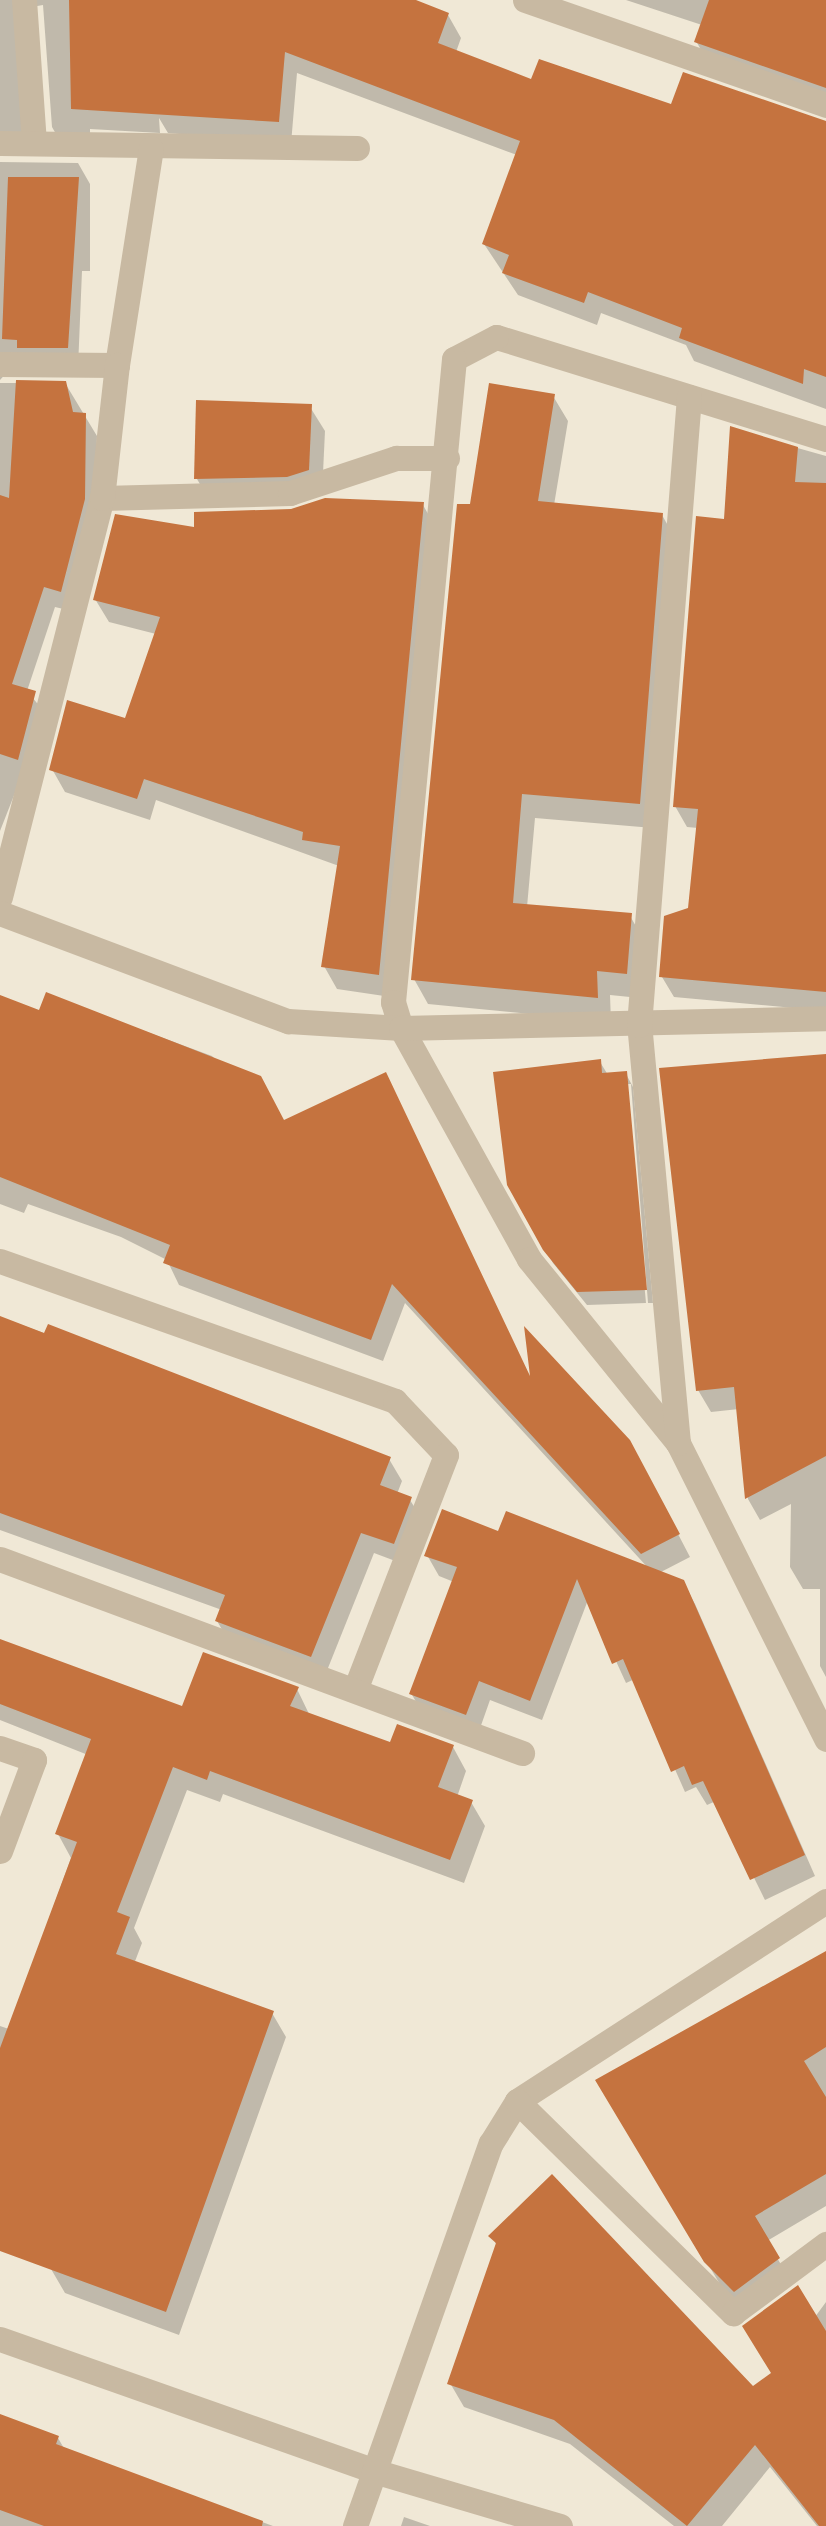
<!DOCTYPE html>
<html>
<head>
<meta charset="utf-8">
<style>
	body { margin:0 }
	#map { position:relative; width:826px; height:2526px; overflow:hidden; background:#f0e8d6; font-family:"Open Sans",sans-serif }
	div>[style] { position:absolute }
	.shadow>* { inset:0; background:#0003 }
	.building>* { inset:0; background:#c5733f }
	.minor>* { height:25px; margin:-12.5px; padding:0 12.5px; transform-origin:12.5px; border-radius:12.5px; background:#c8b9a2 }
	span { translate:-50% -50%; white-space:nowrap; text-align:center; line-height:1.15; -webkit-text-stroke:8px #f8f1e2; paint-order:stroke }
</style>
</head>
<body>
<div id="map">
	<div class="shadow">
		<div style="clip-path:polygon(0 0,405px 0,448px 15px,461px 38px,456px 52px,533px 82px,673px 107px,826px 121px,826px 409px,694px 361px,686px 345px,601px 313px,597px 325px,518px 295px,484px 244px,517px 155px,297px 73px,291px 144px,168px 133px,159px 118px,160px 133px,90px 129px,90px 148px,64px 148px,52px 127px,43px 5px,26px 8px,27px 147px,5px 149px,0 156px)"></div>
		<div style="clip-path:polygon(626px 0,826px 0,826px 105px,709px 64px,696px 41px,702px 25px)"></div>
		<div style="clip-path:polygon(0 162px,78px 163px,90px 184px,90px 271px,82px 271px,78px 368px,11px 368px,0 380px)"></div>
		<div style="clip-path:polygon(0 383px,65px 383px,97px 436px,95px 522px,72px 611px,55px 607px,27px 691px,46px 714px,0 831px)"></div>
		<div style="clip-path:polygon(553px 396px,568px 421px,554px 505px,662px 515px,676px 540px,653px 828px,535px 818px,527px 907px,630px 916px,644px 940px,640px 998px,610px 995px,611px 1022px,428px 1004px,414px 979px,472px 507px)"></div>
		<div style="clip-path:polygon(310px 407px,325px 431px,322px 494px,211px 503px,197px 479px)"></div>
		<div style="clip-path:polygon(733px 430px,826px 456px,826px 1011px,674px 997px,662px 977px,691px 910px,698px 828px,687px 827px,675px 806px,726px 521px)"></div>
		<div style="clip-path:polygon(423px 505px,436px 528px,391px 997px,337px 989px,324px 966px,339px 866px,156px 800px,150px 820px,65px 792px,52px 769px,127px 721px,156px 634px,109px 622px,95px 599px,197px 530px)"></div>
		<div style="clip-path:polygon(47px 995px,212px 1056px,532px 1381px,642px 1465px,690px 1557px,659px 1573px,683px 1582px,695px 1604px,815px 1876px,765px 1900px,716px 1801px,707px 1805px,696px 1787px,685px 1792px,635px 1679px,626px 1683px,588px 1600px,542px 1720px,490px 1700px,478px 1734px,423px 1714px,411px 1693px,454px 1582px,439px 1576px,427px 1555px,500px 1534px,650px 1570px,405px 1303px,383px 1361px,179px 1285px,167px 1260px,121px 1237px,28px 1204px,24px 1213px,0 1204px,0 998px,40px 1013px)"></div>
		<div style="clip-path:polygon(826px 1056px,826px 1677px,820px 1666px,820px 1589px,803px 1589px,790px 1567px,791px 1504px,760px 1520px,748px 1499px,739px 1409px,711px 1412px,698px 1390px)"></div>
		<div style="clip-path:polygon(600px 1062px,608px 1075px,626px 1074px,633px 1087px,653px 1303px,648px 1303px,631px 1084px,626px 1084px,646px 1303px,587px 1305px,553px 1263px,509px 1184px)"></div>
		<div style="clip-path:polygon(0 1317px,389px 1459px,402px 1481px,397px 1494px,410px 1500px,423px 1521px,406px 1565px,374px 1553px,324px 1678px,230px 1643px,217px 1621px,222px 1610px,0 1530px)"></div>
		<div style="clip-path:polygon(0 1641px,183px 1709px,297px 1689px,310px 1716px,391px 1746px,453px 1747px,466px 1771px,457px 1797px,471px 1802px,485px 1826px,464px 1883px,223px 1794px,220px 1802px,187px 1790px,134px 1928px,142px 1943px,134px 1964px,272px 2013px,286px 2037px,179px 2335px,65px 2293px,51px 2269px,0 2244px,0 2026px,9px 2029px,71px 1858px,58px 1834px,88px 1755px,0 1720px)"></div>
		<div style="clip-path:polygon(826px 1961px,826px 2206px,767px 2241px,792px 2283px,750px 2315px,721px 2286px,599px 2081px)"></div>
		<div style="clip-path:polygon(492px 2236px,753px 2390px,773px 2374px,826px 2302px,826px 2526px,817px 2526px,770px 2467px,722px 2526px,674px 2526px,570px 2444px,464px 2407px,450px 2383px,497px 2246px)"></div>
		<div style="clip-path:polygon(0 2416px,58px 2438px,65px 2450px,273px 2526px,0 2526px)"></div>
		<div style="clip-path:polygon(404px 2517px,430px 2526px,401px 2526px)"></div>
	</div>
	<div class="building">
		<div style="clip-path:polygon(69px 0,416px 0,449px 13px,438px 43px,531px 79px,539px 59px,671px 104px,683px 72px,826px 121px,826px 377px,804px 369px,803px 384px,679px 338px,682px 328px,588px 292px,584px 303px,502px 273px,509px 255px,482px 244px,520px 141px,285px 52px,279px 122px,71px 109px)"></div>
		<div style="clip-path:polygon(709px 0,826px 0,826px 88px,694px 42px)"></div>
		<div style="clip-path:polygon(8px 177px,79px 177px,68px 348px,17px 348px,17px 340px,2px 339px)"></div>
		<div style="clip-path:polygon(16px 380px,66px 381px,73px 412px,86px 413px,85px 499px,61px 592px,44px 587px,12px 684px,36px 691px,18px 760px,0 754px,0 495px,9px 498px)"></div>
		<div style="clip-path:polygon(489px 383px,555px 394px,538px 501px,663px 513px,640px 804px,522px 794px,513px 903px,632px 913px,627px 974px,597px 971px,598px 998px,411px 980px,457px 504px,470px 504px)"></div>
		<div style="clip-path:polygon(196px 400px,312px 404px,309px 470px,287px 477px,194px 479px)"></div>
		<div style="clip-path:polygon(730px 426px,798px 447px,795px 482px,826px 483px,826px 992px,659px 977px,664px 916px,688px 908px,698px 809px,673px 807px,696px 516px,724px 519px)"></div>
		<div style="clip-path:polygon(325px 498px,424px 502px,379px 975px,321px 967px,340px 846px,302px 840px,303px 832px,144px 779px,137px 799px,49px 770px,67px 700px,125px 718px,160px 617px,93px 600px,115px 514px,194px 527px,194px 512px,291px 509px)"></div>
		<div style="clip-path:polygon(46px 992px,261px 1076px,284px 1120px,386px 1072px,530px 1376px,524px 1326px,630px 1440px,680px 1534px,641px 1554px,392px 1284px,371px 1340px,163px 1263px,170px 1245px,0 1177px,0 995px,39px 1010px)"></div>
		<div style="clip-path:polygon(826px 1054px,826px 1456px,745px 1499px,734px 1387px,696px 1391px,659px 1068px)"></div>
		<div style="clip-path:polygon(601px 1059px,602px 1073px,627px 1071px,647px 1290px,577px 1292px,543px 1250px,507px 1185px,493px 1072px)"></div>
		<div style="clip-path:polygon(0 1316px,44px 1333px,48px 1324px,391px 1457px,380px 1485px,412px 1497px,394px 1544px,361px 1533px,311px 1657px,215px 1621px,225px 1595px,0 1513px)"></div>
		<div style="clip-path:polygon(442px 1509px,498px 1531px,506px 1511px,684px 1580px,805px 1855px,750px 1880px,703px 1781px,692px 1785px,684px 1766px,671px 1772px,623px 1659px,612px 1664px,577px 1579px,530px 1701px,479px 1681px,466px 1715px,409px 1694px,457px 1567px,424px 1556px)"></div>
		<div style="clip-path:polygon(0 1639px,182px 1706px,203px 1652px,299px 1687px,290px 1706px,390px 1742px,397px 1724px,454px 1745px,438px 1787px,473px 1800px,450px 1860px,210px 1771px,207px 1780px,173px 1767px,117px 1912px,130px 1917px,116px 1954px,274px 2011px,166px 2312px,0 2251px,0 2048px,77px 1842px,55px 1834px,91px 1739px,0 1704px)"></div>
		<div style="clip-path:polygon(826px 1951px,826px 2047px,804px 2061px,826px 2097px,826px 2174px,755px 2216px,780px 2258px,734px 2292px,704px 2262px,595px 2080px)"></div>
		<div style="clip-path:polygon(552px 2174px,753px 2386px,771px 2373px,742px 2326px,798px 2285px,826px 2331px,826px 2526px,819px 2526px,755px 2445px,687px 2526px,554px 2420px,447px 2384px,496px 2243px,488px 2236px)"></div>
		<div style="clip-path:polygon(0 2414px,59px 2436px,56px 2444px,263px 2521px,262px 2526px,44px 2526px,0 2510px)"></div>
	</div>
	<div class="minor">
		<div style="left:24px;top:0;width:143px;rotate:86deg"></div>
		<div style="left:525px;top:0;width:319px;rotate:19.2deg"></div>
		<div style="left:0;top:143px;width:357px;rotate:0.8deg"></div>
		<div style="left:0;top:364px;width:117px;rotate:0.5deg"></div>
		<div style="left:117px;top:365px;width:219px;rotate:-81.1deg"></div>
		<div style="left:826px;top:439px;width:345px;rotate:-162.8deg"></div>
		<div style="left:496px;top:337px;width:47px;rotate:152.4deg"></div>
		<div style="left:454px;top:359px;width:646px;rotate:95.42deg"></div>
		<div style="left:393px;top:1002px;width:27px;rotate:73deg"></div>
		<div style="left:401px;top:1028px;width:264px;rotate:61deg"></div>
		<div style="left:529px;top:1259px;width:237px;rotate:51deg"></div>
		<div style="left:678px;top:1443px;width:331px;rotate:63.4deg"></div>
		<div style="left:102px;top:498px;width:188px;rotate:-1.5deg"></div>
		<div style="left:290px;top:493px;width:112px;rotate:-18.3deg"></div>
		<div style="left:396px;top:458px;width:51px"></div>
		<div style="left:0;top:897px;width:412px;rotate:-75.7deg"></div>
		<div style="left:102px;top:498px;width:134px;rotate:-83.6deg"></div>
		<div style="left:0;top:913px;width:308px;rotate:20.6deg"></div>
		<div style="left:288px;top:1021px;width:113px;rotate:3.5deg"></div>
		<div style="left:401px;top:1028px;width:425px;rotate:-1.3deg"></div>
		<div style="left:0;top:1261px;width:419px;rotate:19.5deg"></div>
		<div style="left:395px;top:1401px;width:74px;rotate:46.6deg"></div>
		<div style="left:446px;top:1455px;width:249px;rotate:111.2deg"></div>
		<div style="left:678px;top:1443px;width:420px;rotate:-95.3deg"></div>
		<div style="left:639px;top:1025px;width:630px;rotate:-85.45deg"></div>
		<div style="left:0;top:1559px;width:557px;rotate:20.39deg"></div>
		<div style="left:0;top:1748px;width:36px;rotate:19deg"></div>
		<div style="left:34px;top:1760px;width:97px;rotate:110.5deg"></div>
		<div style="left:517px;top:2101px;width:368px;rotate:-32.9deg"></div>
		<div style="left:0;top:2339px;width:397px;rotate:19.4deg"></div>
		<div style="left:374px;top:2471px;width:194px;rotate:16.5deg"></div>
		<div style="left:355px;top:2526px;width:406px;rotate:-70.5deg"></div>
		<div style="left:491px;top:2143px;width:49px;rotate:-58.2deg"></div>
		<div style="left:517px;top:2101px;width:303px;rotate:44.5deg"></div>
		<div style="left:733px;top:2313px;width:116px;rotate:-36.6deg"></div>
	</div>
</div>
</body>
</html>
